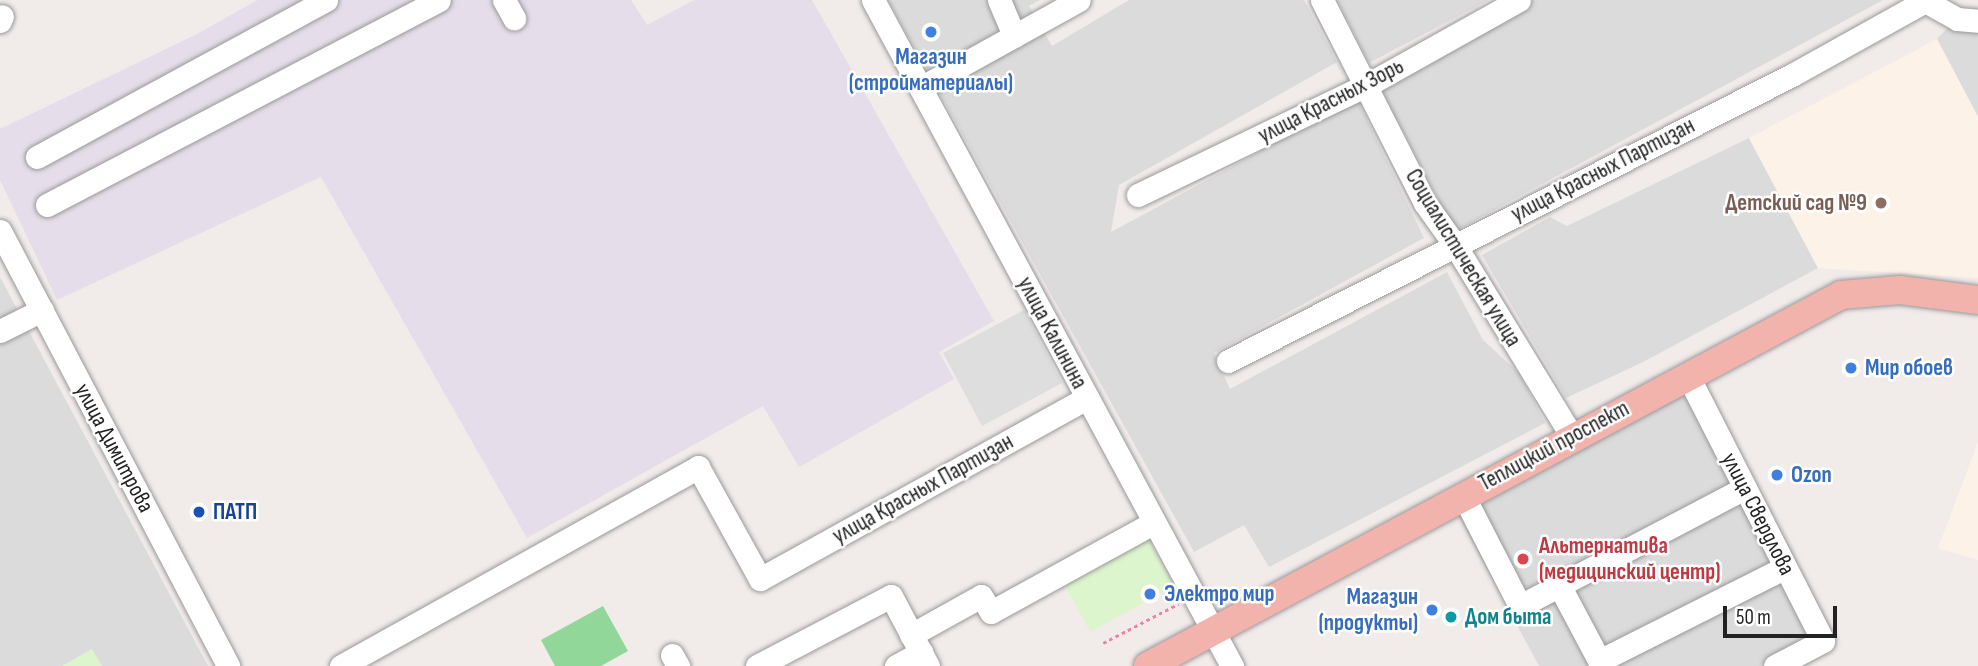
<!DOCTYPE html>
<html>
<head>
<meta charset="utf-8">
<style>
	body { margin:0 }
	#map { position:relative; width:1978px; height:666px; overflow:hidden; background:#f1ebea; font-family:"Sofia Sans Condensed",sans-serif }
	div>[style] { position:absolute }
	.residential>* { inset:0; background:#dcdbdb }
	.industrial>* { inset:0; background:#e5dde9 }
	.education>* { inset:0; background:#fcf2e8 }
	.park>* { inset:0; background:#ddf5cd }
	.pitch>* { inset:0; background:#91d79a }
	.parking>* { inset:0; background:#dedede }
	.path>* { height:2.5px; margin-top:-1.25px; transform-origin:0; background:repeating-linear-gradient(90deg,#eb80a9 0 3.5px,transparent 0 7px) }
	.roads { filter:drop-shadow(0 0 2px #999) drop-shadow(0 0 2px #999) }
	.minor>* { height:23px; margin:-11.5px; padding:0 11.5px; transform-origin:11.5px; border-radius:11.5px; background:#fff }
	.major>* { height:28px; margin:-14px; padding:0 14px; transform-origin:14px; border-radius:14px; background:#f3b3ad }
	.dots>* { width:19px; height:19px; translate:-50% -50%; box-sizing:border-box; border:4px solid #fff; border-radius:50% }
	span { translate:-50% -50%; white-space:nowrap; text-align:center; line-height:1.15; -webkit-text-stroke:5px #fff; paint-order:stroke }
	.shop-label { font-size:23px; color:#366cbe; font-weight:700 }
	.left { translate:0 -50%; text-align:left }
	.right { translate:-100% -50%; text-align:right }
	.street-label { font-size:23px; color:#222 }
	.education-label { font-size:23px; color:#785e54; font-weight:700 }
	.transit-label { font-size:23px; color:#164399; font-weight:700 }
	.health-label { font-size:23px; color:#be3a42; font-weight:700 }
	.culture-label { font-size:23px; color:#0d838f; font-weight:700 }
	.scale { position:absolute; left:1723px; top:606px; width:114px; height:32px; box-sizing:border-box; border:4px solid #222; border-top:0; padding-left:9px; font-size:21px; line-height:24px; white-space:nowrap; color:#222; -webkit-text-stroke:5px #fff; paint-order:stroke }
</style>
</head>
<body>
<div id="map">
	<div class="residential">
		<div style="clip-path:polygon(888px 0,1040px 0,1029px 6px,1052px 46px,1129px 0,1304px 0,1337px 62px,1119px 185px,1111px 232px,1357px 99px,1424px 238px,1214px 353px,1230px 389px,1447px 272px,1483px 340px,1519px 373px,1545px 423px,1269px 567px,1244px 525px,1194px 552px)"></div>
		<div style="clip-path:polygon(1337px 0,1489px 0,1369px 63px)"></div>
		<div style="clip-path:polygon(1533px 0,1883px 0,1455px 231px,1379px 85px)"></div>
		<div style="clip-path:polygon(1957px 18px,1978px 20px,1978px 117px,1937px 39px)"></div>
		<div style="clip-path:polygon(1749px 138px,1818px 268px,1643px 362px,1566px 398px,1482px 255px,1550px 217px,1567px 226px)"></div>
		<div style="clip-path:polygon(0 277px,208px 666px,0 666px)"></div>
		<div style="clip-path:polygon(1684px 394px,1814px 637px,1760px 666px,1539px 666px,1458px 515px)"></div>
	</div>
	<div class="industrial">
		<div style="clip-path:polygon(258px 0,631px 0,647px 25px,694px 0,812px 0,994px 321px,939px 352px,954px 379px,799px 467px,763px 406px,527px 538px,321px 177px,57px 300px,0 180px,0 129px,197px 34px)"></div>
	</div>
	<div class="education">
		<div style="clip-path:polygon(1937px 39px,1978px 117px,1978px 278px,1818px 268px,1749px 138px)"></div>
		<div style="clip-path:polygon(1978px 442px,1978px 560px,1938px 548px)"></div>
	</div>
	<div class="park">
		<div style="clip-path:polygon(1147px 537px,1174px 586px,1090px 632px,1064px 583px)"></div>
		<div style="clip-path:polygon(92px 649px,102px 666px,62px 666px)"></div>
	</div>
	<div class="pitch">
		<div style="clip-path:polygon(603px 606px,628px 651px,601px 666px,555px 666px,541px 640px)"></div>
	</div>
	<div class="parking">
		<div style="clip-path:polygon(1024px 310px,1062px 383px,982px 426px,943px 353px)"></div>
	</div>
	<div class="path">
		<div style="left:1103px;top:643px;width:85px;rotate:-27.5deg"></div>
	</div>
	<div class="roads">
		<div class="minor">
			<div style="left:504px;top:0;width:21px;rotate:61deg"></div>
			<div style="left:873px;top:0;width:757px;rotate:61.67deg"></div>
			<div style="left:999px;top:0;width:39px;rotate:67deg"></div>
			<div style="left:1322px;top:0;width:228px;rotate:63.1deg"></div>
			<div style="left:1425px;top:203px;width:52px;rotate:54.5deg"></div>
			<div style="left:1455px;top:245px;width:225px;rotate:58.6deg"></div>
			<div style="left:0;top:21px;width:5px;rotate:-68deg"></div>
			<div style="left:922px;top:87px;width:179px;rotate:-29deg"></div>
			<div style="left:37px;top:157px;width:329px;rotate:-28.5deg"></div>
			<div style="left:1138px;top:195px;width:254px;rotate:-25.7deg"></div>
			<div style="left:1367px;top:85px;width:174px;rotate:-29.2deg"></div>
			<div style="left:47px;top:205px;width:442px;rotate:-27.6deg"></div>
			<div style="left:0;top:231px;width:491px;rotate:62.3deg"></div>
			<div style="left:0;top:331px;width:47px;rotate:-26.6deg"></div>
			<div style="left:1228px;top:361px;width:632px;rotate:-26.89deg"></div>
			<div style="left:1792px;top:75px;width:152px;rotate:-29.1deg"></div>
			<div style="left:1925px;top:1px;width:37px;rotate:29deg"></div>
			<div style="left:1957px;top:19px;width:21px;rotate:5deg"></div>
			<div style="left:1688px;top:376px;width:297px;rotate:63deg"></div>
			<div style="left:1823px;top:641px;width:54px;rotate:152.5deg"></div>
			<div style="left:1463px;top:495px;width:125px;rotate:62.8deg"></div>
			<div style="left:1520px;top:606px;width:254px;rotate:-27.7deg"></div>
			<div style="left:1559px;top:585px;width:92px;rotate:62deg"></div>
			<div style="left:911px;top:635px;width:80px;rotate:-29.1deg"></div>
			<div style="left:981px;top:596px;width:19px;rotate:58deg"></div>
			<div style="left:991px;top:612px;width:185px;rotate:-28.8deg"></div>
			<div style="left:672px;top:655px;width:13px;rotate:61deg"></div>
			<div style="left:1599px;top:661px;width:207px;rotate:-26.7deg"></div>
			<div style="left:341px;top:666px;width:409px;rotate:-29.1deg"></div>
			<div style="left:698px;top:467px;width:128px;rotate:61deg"></div>
			<div style="left:760px;top:579px;width:374px;rotate:-29deg"></div>
			<div style="left:757px;top:666px;width:151px;rotate:-27.6deg"></div>
			<div style="left:891px;top:596px;width:79px;rotate:62.1deg"></div>
			<div style="left:896px;top:666px;width:29px;rotate:-29deg"></div>
		</div>
		<div class="major">
			<div style="left:1148px;top:666px;width:786px;rotate:-28.16deg"></div>
			<div style="left:1841px;top:295px;width:59px;rotate:-4.8deg"></div>
			<div style="left:1900px;top:290px;width:79px;rotate:7.3deg"></div>
		</div>
	</div>
	<div class="dots">
		<div style="left:931px;top:32px;background:#3f7fe0"></div>
		<div style="left:1881px;top:203px;background:#8d6e63"></div>
		<div style="left:1851px;top:368px;background:#3f7fe0"></div>
		<div style="left:1777px;top:475px;background:#3f7fe0"></div>
		<div style="left:199px;top:512px;background:#1a4fb4"></div>
		<div style="left:1523px;top:559px;background:#e0444e"></div>
		<div style="left:1150px;top:594px;background:#3f7fe0"></div>
		<div style="left:1432px;top:610px;background:#3f7fe0"></div>
		<div style="left:1451px;top:617px;background:#0f9aa8"></div>
	</div>
	<div class="shop-label">
		<span style="left:931px;top:70px">Магазин<br>(стройматериалы)</span>
		<span class="left" style="left:1865px;top:368px">Мир обоев</span>
		<span class="left" style="left:1791px;top:475px">Ozon</span>
		<span class="left" style="left:1164px;top:594px">Электро мир</span>
		<span class="right" style="left:1418px;top:610px">Магазин<br>(продукты)</span>
	</div>
	<div class="street-label">
		<span style="left:1331px;top:101px;rotate:-27deg">улица Красных Зорь</span>
		<span style="left:1603px;top:170px;rotate:-27deg">улица Красных Партизан</span>
		<span style="left:1463px;top:258px;rotate:59deg">Социалистическая улица</span>
		<span style="left:1052px;top:333px;rotate:62deg">улица Калинина</span>
		<span style="left:1554px;top:446px;rotate:-28deg">Теплицкий проспект</span>
		<span style="left:114px;top:448px;rotate:62deg">улица Димитрова</span>
		<span style="left:923px;top:489px;rotate:-29deg">улица Красных Партизан</span>
		<span style="left:1758px;top:514px;rotate:63deg">улица Свердлова</span>
	</div>
	<div class="education-label">
		<span class="right" style="left:1867px;top:203px">Детский сад №9</span>
	</div>
	<div class="transit-label">
		<span class="left" style="left:213px;top:512px">ПАТП</span>
	</div>
	<div class="health-label">
		<span class="left" style="left:1539px;top:559px">Альтернатива<br>(медицинский центр)</span>
	</div>
	<div class="culture-label">
		<span class="left" style="left:1465px;top:617px">Дом быта</span>
	</div>
	<div class="scale">50 m</div>
</div>
</body>
</html>
